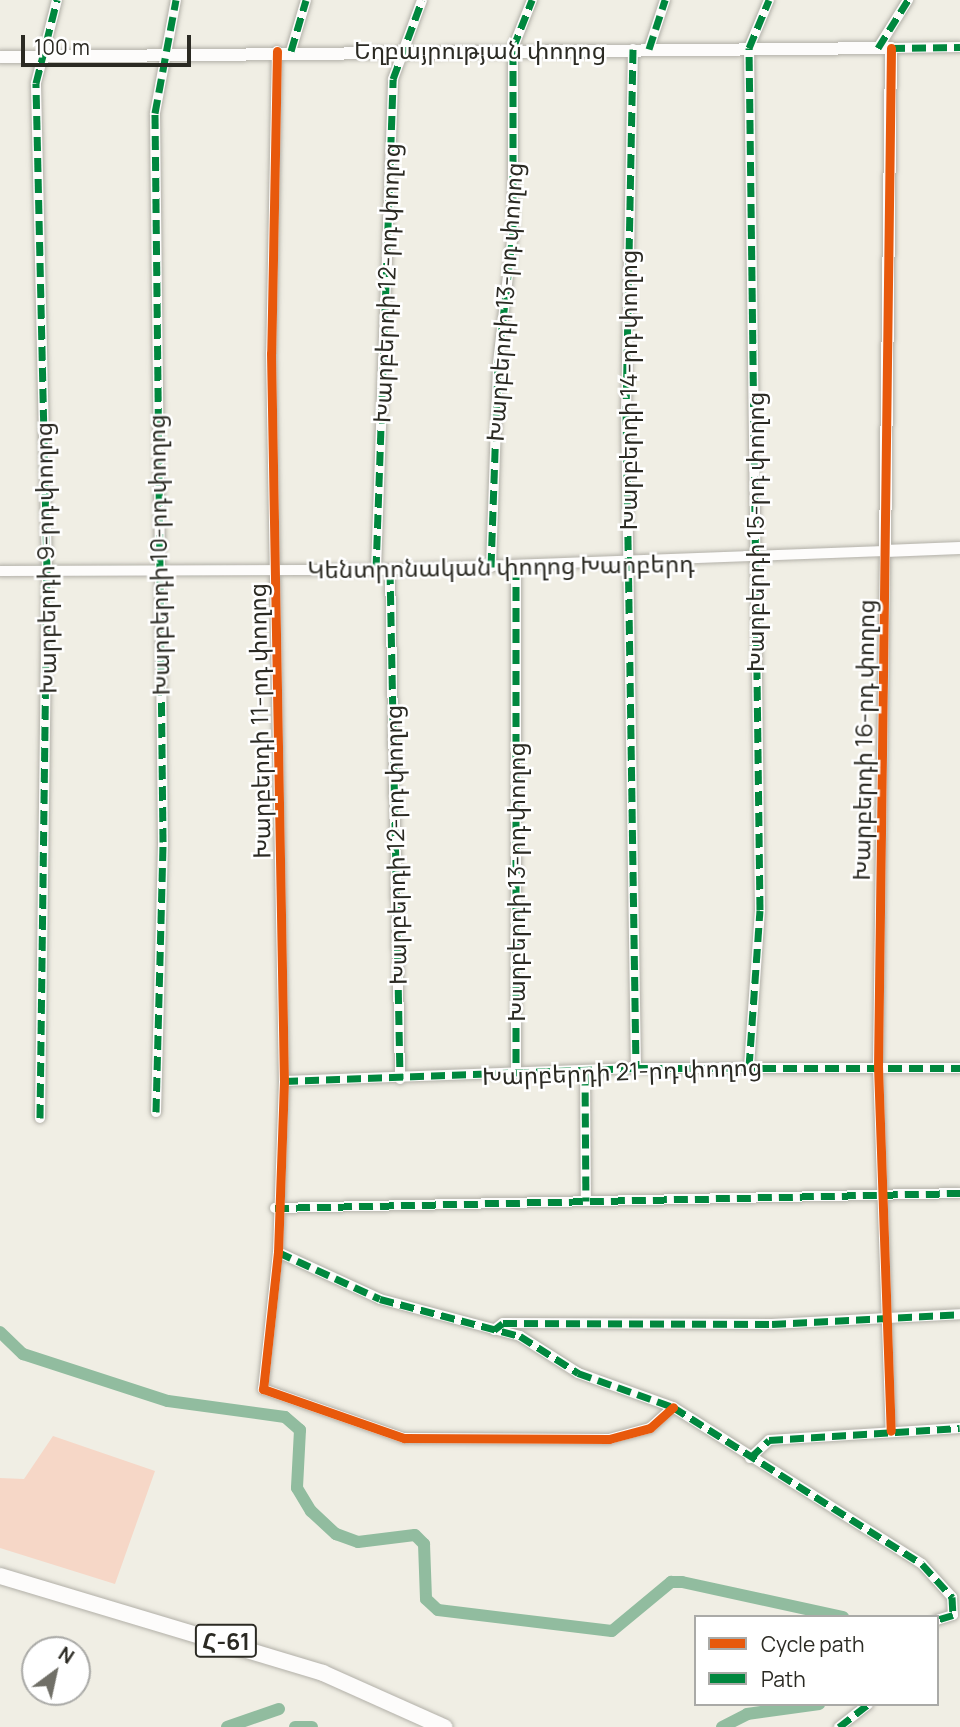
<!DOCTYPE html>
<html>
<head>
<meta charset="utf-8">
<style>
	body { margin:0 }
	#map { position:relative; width:960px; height:1727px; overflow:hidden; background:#f0eee4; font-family:Manrope,"Noto Sans Armenian",sans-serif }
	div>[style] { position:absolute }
	.green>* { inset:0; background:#f6d7c7 }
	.canal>* { height:12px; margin:-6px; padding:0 6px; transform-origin:6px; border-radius:6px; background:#91bc9f }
	.roads { filter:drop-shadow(0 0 2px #b2b0a8) drop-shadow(0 0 2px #b2b0a8) }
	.minor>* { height:10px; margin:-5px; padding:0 5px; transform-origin:5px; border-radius:5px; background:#fdfcfb }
	.tertiary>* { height:12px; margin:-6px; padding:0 6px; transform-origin:6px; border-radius:6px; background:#fdfcfb }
	.primary>* { height:16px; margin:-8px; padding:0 8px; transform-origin:8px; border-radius:8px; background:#fdfcfb }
	.quiet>* { height:7px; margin-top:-3.5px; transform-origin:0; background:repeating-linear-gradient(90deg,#00873e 0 14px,transparent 0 21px) }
	.cycleway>* { height:9px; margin:-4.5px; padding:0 4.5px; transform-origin:4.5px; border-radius:4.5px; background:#e8590c }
	span { translate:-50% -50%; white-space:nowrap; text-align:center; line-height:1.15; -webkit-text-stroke:5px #fff; paint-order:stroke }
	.shield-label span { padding:2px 5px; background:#fff; border:2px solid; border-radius:5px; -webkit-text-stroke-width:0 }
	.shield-label { font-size:23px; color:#2b2a23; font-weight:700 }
	.street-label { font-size:24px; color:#2b2a23 }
	.legend { position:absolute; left:694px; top:1615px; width:245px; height:91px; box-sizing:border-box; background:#fff; border:2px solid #aaaaa7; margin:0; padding:9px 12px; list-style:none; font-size:21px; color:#2b2a23 }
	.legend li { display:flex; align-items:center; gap:14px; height:35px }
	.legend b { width:35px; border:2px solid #aaaaa7 }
	.north { position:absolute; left:21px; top:1636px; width:70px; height:70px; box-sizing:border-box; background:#fff; border:2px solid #aaaaa7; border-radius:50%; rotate:33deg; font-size:19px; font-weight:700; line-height:28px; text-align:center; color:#2b2a23 }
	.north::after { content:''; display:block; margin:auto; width:24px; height:32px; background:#706f67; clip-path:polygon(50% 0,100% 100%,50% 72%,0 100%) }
	.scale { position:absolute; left:21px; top:35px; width:170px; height:32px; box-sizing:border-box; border:4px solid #2b2a23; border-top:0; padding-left:9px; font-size:21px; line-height:24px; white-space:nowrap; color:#2b2a23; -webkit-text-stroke:5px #fff; paint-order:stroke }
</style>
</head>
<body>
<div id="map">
	<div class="green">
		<div style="clip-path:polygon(53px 1436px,155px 1471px,115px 1584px,0 1548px,0 1478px,24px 1479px)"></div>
	</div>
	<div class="canal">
		<div style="left:0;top:1332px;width:32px;rotate:44deg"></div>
		<div style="left:23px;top:1354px;width:152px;rotate:18deg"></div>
		<div style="left:168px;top:1401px;width:118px;rotate:7.8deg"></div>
		<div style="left:285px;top:1417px;width:20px;rotate:41deg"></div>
		<div style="left:300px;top:1430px;width:58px;rotate:93deg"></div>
		<div style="left:297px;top:1488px;width:27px;rotate:59deg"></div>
		<div style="left:311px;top:1511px;width:34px;rotate:43deg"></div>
		<div style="left:336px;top:1534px;width:23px;rotate:20deg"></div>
		<div style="left:358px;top:1542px;width:57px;rotate:-7deg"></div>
		<div style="left:415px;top:1535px;width:13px;rotate:45deg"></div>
		<div style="left:424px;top:1544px;width:55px;rotate:87.9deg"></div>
		<div style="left:426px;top:1599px;width:16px;rotate:43deg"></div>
		<div style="left:438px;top:1610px;width:175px;rotate:6.9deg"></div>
		<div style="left:612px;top:1631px;width:77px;rotate:-39.7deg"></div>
		<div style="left:671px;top:1582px;width:11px"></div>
		<div style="left:682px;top:1582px;width:165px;rotate:12.3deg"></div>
		<div style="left:227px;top:1727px;width:55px;rotate:-19.1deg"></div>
		<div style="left:295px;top:1727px;width:17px"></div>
		<div style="left:722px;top:1727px;width:28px;rotate:-27deg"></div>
		<div style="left:747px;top:1714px;width:73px;rotate:-7.9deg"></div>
	</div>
	<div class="roads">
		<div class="minor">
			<div style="left:878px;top:48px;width:57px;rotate:-58deg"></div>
			<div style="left:891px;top:48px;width:69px;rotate:-0.8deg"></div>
			<div style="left:633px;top:49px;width:361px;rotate:91.1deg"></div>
			<div style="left:626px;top:410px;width:658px;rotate:89.13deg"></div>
			<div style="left:649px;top:49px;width:52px;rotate:-71.9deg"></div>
			<div style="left:277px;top:51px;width:302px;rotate:91.1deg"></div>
			<div style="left:271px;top:353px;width:728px;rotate:88.98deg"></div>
			<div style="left:284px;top:1081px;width:171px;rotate:92deg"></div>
			<div style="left:278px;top:1252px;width:138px;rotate:96.2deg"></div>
			<div style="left:263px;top:1389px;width:149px;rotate:19.2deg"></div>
			<div style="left:404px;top:1438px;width:205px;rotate:0.3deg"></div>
			<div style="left:609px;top:1439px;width:42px;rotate:-15deg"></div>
			<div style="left:650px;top:1428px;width:31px;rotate:-42deg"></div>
			<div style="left:291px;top:51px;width:53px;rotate:-73.6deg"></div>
			<div style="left:516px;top:566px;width:507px;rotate:90deg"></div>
			<div style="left:491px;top:567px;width:204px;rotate:-88deg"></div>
			<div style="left:498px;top:363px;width:132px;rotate:-83.5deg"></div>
			<div style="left:513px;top:232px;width:184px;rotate:-90deg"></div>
			<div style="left:513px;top:48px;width:52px;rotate:-68.4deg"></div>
			<div style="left:376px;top:570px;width:491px;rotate:-88deg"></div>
			<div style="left:393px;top:79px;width:84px;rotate:-69.8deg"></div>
			<div style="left:390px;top:570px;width:509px;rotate:88.87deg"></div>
			<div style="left:0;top:571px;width:376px;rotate:-0.2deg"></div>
			<div style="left:376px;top:570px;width:509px;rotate:-2.14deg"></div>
			<div style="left:885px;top:551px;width:515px;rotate:90.78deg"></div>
			<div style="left:878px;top:1066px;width:365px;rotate:88deg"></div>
			<div style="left:749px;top:1067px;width:157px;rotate:-86deg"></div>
			<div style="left:760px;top:910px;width:862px;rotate:-90.73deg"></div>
			<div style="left:749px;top:48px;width:52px;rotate:-67.4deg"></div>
			<div style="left:585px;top:1071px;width:130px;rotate:89.6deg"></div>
			<div style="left:284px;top:1081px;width:352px;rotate:-2.1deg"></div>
			<div style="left:636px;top:1068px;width:324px"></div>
			<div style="left:156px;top:1112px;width:270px;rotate:-88.5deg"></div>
			<div style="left:163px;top:842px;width:729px;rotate:-90.63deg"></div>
			<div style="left:155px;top:113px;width:115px;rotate:-79.5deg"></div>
			<div style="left:40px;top:1118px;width:548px;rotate:-89.27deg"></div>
			<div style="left:47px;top:570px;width:487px;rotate:-91.3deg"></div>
			<div style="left:36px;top:83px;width:86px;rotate:-75.8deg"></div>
			<div style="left:275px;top:1208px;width:685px;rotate:-1.25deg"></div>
			<div style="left:278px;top:1252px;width:112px;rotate:24.7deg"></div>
			<div style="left:380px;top:1299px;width:145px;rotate:14.8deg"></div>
			<div style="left:520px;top:1336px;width:69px;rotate:32.5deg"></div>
			<div style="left:578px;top:1373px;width:101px;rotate:19.7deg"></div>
			<div style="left:673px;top:1407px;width:294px;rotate:32.2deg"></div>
			<div style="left:922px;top:1564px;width:45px;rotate:47.7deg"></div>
			<div style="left:952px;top:1597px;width:18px;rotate:87deg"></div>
			<div style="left:953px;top:1615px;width:17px;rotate:163deg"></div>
			<div style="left:494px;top:1330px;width:11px;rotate:-38deg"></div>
			<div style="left:503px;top:1323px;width:269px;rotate:0.2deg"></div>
			<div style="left:772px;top:1324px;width:188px;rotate:-3deg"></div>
			<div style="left:750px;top:1458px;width:26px;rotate:-43deg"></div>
			<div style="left:769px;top:1440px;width:191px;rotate:-3.6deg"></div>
			<div style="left:839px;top:1727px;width:37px;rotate:-38deg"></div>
		</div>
		<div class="tertiary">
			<div style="left:0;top:57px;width:891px;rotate:-0.58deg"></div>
			<div style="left:891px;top:48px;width:503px;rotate:90.68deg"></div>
			<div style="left:885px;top:551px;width:75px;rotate:-2.3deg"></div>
		</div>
		<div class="primary">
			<div style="left:0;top:1576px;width:337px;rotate:16.7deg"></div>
			<div style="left:323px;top:1673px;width:133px;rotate:24.1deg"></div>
		</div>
	</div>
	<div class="quiet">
		<div style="left:878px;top:48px;width:57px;rotate:-58deg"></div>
		<div style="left:891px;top:48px;width:69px;rotate:-0.8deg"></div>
		<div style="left:633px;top:49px;width:361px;rotate:91.1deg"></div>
		<div style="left:626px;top:410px;width:658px;rotate:89.13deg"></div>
		<div style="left:649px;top:49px;width:52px;rotate:-71.9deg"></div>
		<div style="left:291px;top:51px;width:53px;rotate:-73.6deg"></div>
		<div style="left:516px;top:566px;width:507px;rotate:90deg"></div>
		<div style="left:491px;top:567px;width:204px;rotate:-88deg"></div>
		<div style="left:498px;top:363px;width:132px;rotate:-83.5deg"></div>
		<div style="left:513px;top:232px;width:184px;rotate:-90deg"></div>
		<div style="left:513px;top:48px;width:52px;rotate:-68.4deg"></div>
		<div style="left:376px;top:570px;width:491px;rotate:-88deg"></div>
		<div style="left:393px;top:79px;width:84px;rotate:-69.8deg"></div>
		<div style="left:390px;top:570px;width:509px;rotate:88.87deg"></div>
		<div style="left:749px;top:1067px;width:157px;rotate:-86deg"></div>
		<div style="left:760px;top:910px;width:862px;rotate:-90.73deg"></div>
		<div style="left:749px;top:48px;width:52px;rotate:-67.4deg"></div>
		<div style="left:585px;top:1071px;width:130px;rotate:89.6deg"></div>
		<div style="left:284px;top:1081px;width:352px;rotate:-2.1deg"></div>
		<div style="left:636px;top:1068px;width:324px"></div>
		<div style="left:156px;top:1112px;width:270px;rotate:-88.5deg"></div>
		<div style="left:163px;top:842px;width:729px;rotate:-90.63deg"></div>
		<div style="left:155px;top:113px;width:115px;rotate:-79.5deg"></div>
		<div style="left:40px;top:1118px;width:548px;rotate:-89.27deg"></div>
		<div style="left:47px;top:570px;width:487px;rotate:-91.3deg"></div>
		<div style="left:36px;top:83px;width:86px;rotate:-75.8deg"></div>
		<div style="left:275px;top:1208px;width:685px;rotate:-1.25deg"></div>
		<div style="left:278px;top:1252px;width:112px;rotate:24.7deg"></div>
		<div style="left:380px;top:1299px;width:145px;rotate:14.8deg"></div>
		<div style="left:520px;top:1336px;width:69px;rotate:32.5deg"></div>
		<div style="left:578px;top:1373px;width:101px;rotate:19.7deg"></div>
		<div style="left:673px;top:1407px;width:294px;rotate:32.2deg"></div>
		<div style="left:922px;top:1564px;width:45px;rotate:47.7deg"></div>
		<div style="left:952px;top:1597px;width:18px;rotate:87deg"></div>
		<div style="left:953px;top:1615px;width:17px;rotate:163deg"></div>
		<div style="left:494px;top:1330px;width:11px;rotate:-38deg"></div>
		<div style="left:503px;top:1323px;width:269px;rotate:0.2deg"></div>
		<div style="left:772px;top:1324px;width:188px;rotate:-3deg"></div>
		<div style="left:750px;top:1458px;width:26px;rotate:-43deg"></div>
		<div style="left:769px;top:1440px;width:191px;rotate:-3.6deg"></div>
		<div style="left:839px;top:1727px;width:37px;rotate:-38deg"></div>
	</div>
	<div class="cycleway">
		<div style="left:891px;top:48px;width:1018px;rotate:90.73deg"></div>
		<div style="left:878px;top:1066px;width:365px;rotate:88deg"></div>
		<div style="left:277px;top:51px;width:302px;rotate:91.1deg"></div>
		<div style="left:271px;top:353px;width:728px;rotate:88.98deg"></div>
		<div style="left:284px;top:1081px;width:171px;rotate:92deg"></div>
		<div style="left:278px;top:1252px;width:138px;rotate:96.2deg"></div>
		<div style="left:263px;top:1389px;width:149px;rotate:19.2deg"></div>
		<div style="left:404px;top:1438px;width:205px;rotate:0.3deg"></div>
		<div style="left:609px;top:1439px;width:42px;rotate:-15deg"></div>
		<div style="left:650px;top:1428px;width:31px;rotate:-42deg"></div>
	</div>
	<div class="shield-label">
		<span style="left:226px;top:1641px">Հ-61</span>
	</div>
	<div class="street-label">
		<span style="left:480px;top:50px">Եղբայրության փողոց</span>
		<span style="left:386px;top:283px;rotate:-88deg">Խարբերդի 12-րդ փողոց</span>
		<span style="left:504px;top:302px;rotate:-86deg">Խարբերդի 13-րդ փողոց</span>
		<span style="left:628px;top:390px;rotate:-90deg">Խարբերդի 14-րդ փողոց</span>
		<span style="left:755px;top:532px;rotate:-90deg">Խարբերդի 15-րդ փողոց</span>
		<span style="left:158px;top:555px;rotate:-91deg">Խարբերդի 10-րդ փողոց</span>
		<span style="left:45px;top:558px;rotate:-91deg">Խարբերդի 9-րդ փողոց</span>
		<span style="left:501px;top:566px;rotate:-1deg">Կենտրոնական փողոց Խարբերդ</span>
		<span style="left:259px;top:721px;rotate:-91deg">Խարբերդի 11-րդ փողոց</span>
		<span style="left:863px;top:740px;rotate:-89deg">Խարբերդի 16-րդ փողոց</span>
		<span style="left:395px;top:845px;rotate:-91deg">Խարբերդի 12-րդ փողոց</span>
		<span style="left:516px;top:882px;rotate:-90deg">Խարբերդի 13-րդ փողոց</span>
		<span style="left:622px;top:1071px;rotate:-2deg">Խարբերդի 21-րդ փողոց</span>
	</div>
	<ul class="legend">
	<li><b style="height:9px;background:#e8590c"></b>Cycle path</li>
	<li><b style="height:9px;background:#00873e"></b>Path</li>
	</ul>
	<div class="north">N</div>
	<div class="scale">100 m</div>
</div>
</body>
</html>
